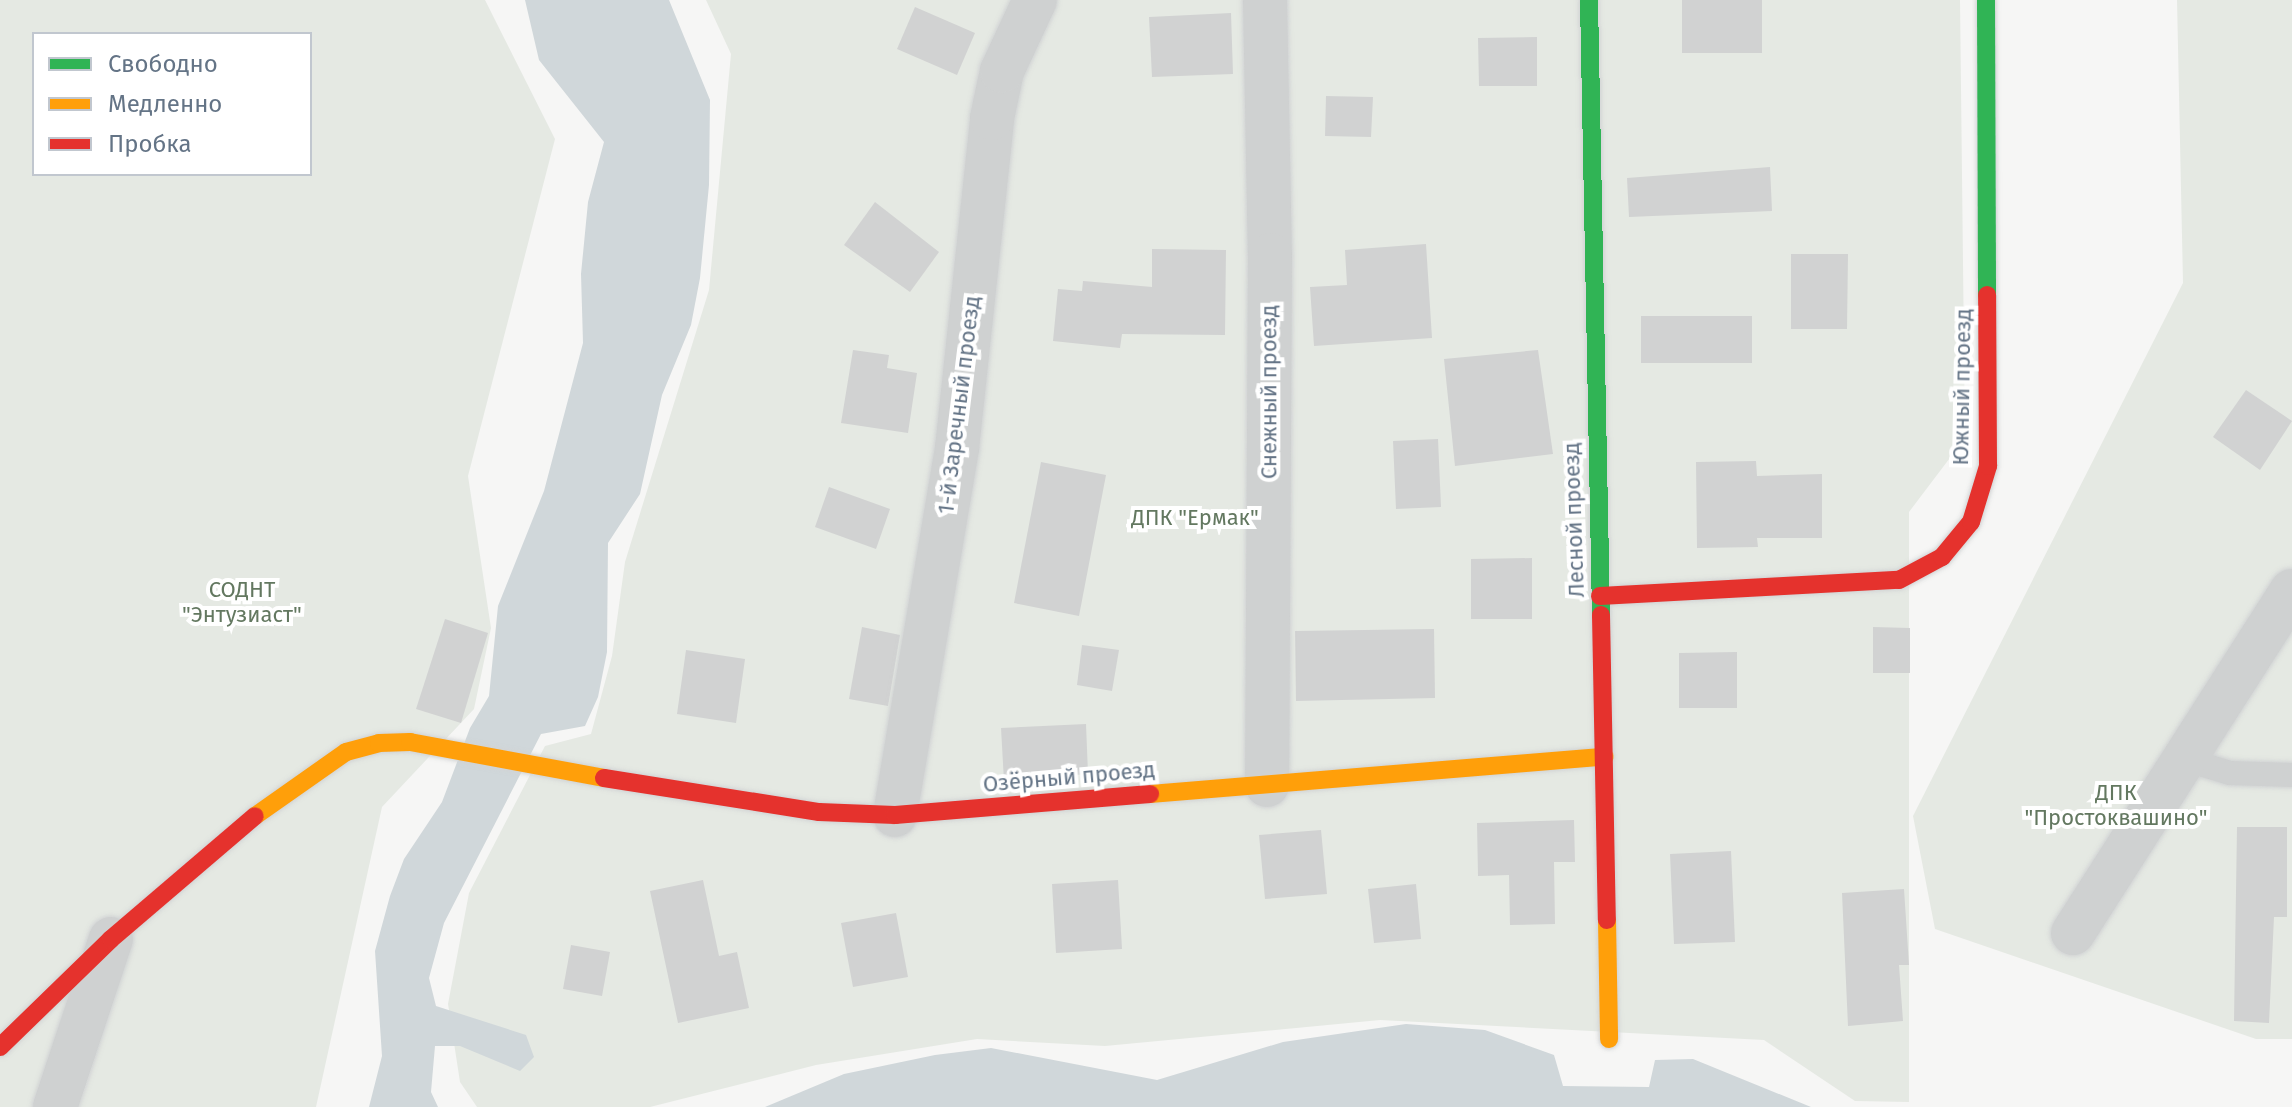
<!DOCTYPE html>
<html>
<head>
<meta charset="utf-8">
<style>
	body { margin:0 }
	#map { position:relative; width:2292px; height:1107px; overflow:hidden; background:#f6f6f5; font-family:"Fira Sans",sans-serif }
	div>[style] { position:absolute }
	.green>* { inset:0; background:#e5e9e3 }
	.water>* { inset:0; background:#d0d7da }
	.building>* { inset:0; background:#d1d2d2 }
	.roads { filter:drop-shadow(0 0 2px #d1d3d4) drop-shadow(0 0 2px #d1d3d4) }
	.lane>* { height:24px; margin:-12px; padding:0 12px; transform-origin:12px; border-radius:12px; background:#cfd1d1 }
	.street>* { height:44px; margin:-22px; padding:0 22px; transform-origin:22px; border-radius:22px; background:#cfd1d1 }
	.fast>* { height:18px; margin:-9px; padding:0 9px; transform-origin:9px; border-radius:9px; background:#30b455 }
	.slow>* { height:18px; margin:-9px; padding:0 9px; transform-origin:9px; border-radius:9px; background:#ff9f0a }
	.jam>* { height:18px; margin:-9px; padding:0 9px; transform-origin:9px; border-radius:9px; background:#e5322d }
	span { translate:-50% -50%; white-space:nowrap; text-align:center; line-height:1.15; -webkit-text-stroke:8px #fff; paint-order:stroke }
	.street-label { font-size:22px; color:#647486 }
	.park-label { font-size:22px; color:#637860 }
	.legend { position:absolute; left:32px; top:32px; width:280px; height:144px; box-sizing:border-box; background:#fff; border:2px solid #c1c7cf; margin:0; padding:10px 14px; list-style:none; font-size:24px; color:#647486 }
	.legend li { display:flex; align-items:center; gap:16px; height:40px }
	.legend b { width:40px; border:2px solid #c1c7cf }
</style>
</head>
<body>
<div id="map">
	<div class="green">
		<div style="clip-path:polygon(evenodd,0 0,485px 0,555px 139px,468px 476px,491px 628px,474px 709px,382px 807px,316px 1107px,0 1107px,0 0,34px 34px,310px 34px,310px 174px,34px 174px,34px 34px)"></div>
		<div style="clip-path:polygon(706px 0,1960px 0,1965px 438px,1909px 512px,1909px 1102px,1855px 1101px,1764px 1040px,1380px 1020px,1105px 1046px,977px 1039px,816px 1065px,650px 1107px,477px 1107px,460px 1082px,448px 1004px,469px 893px,545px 746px,591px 734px,612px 656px,625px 562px,709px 290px,731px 54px)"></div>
		<div style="clip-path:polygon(2177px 0,2292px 0,2292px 1039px,2256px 1039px,1935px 929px,1913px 816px,2183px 283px)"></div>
	</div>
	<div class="water">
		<div style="clip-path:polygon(525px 0,669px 0,710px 100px,709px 185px,700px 278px,691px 325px,662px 395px,640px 494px,608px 543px,607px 652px,598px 697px,585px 726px,541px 734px,444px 923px,429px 978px,436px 1006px,526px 1035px,534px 1057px,520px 1071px,460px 1046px,435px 1046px,431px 1092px,438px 1107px,369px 1107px,382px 1056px,375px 951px,390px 896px,404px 859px,442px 802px,470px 728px,489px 696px,498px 606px,544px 491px,583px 343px,581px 274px,588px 202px,604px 142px,539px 60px)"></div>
		<div style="clip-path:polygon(1406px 1024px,1485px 1030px,1554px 1055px,1563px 1086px,1649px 1087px,1655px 1060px,1693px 1059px,1811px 1107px,765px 1107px,844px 1074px,935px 1055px,991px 1048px,1157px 1080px,1283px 1042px)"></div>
	</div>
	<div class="building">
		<div style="clip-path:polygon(1682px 0,1762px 0,1762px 53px,1682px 53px)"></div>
		<div style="clip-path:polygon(915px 7px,975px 33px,957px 75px,897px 49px)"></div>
		<div style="clip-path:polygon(1231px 13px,1233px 74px,1152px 77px,1149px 17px)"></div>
		<div style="clip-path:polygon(1537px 37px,1537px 86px,1479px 86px,1478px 38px)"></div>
		<div style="clip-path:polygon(1326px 96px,1373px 97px,1371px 137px,1325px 136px)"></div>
		<div style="clip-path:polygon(1770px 167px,1772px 211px,1629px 217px,1627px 178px)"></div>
		<div style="clip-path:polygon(875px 202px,939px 252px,910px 292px,844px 245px)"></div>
		<div style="clip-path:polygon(1426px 244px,1432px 338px,1314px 346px,1310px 287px,1347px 285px,1345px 250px)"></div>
		<div style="clip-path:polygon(1152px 249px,1226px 250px,1225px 335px,1122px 334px,1120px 348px,1053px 341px,1058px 289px,1082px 291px,1083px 281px,1152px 287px)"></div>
		<div style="clip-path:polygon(1791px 254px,1848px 254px,1847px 329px,1791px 329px)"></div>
		<div style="clip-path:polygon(1641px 316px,1752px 316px,1752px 363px,1641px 363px)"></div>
		<div style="clip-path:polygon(853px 350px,889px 355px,887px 368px,917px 373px,908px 433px,841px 423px)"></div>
		<div style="clip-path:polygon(1538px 350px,1553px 454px,1455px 466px,1444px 359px)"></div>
		<div style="clip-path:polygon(2246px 390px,2292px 421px,2260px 470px,2213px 437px)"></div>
		<div style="clip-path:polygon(1438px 439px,1441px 507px,1396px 509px,1393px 441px)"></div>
		<div style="clip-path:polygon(1756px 461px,1757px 476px,1822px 474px,1822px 538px,1757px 538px,1758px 547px,1697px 548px,1696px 462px)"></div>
		<div style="clip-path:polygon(1041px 462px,1106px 475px,1079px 616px,1014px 603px)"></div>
		<div style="clip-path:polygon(829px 487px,890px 509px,876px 549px,815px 527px)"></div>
		<div style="clip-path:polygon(1532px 558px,1532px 619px,1471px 619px,1471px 559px)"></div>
		<div style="clip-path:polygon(445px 619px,488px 633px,461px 723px,416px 709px)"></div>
		<div style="clip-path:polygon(862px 627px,900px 635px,888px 706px,849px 699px)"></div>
		<div style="clip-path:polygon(1873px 627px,1910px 628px,1910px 673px,1873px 673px)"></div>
		<div style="clip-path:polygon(1434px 629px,1435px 698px,1296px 701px,1295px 631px)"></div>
		<div style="clip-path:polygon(1082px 645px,1119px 650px,1112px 691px,1077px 685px)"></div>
		<div style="clip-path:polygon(686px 650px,745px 659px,736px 723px,677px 714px)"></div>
		<div style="clip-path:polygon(1737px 652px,1737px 708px,1679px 708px,1679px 653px)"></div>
		<div style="clip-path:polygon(1086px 724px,1088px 774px,1004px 781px,1001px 728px)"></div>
		<div style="clip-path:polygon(1574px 820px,1575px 862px,1554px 862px,1555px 924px,1510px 925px,1509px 875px,1478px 876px,1477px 823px)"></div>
		<div style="clip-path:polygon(2237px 827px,2287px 827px,2287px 917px,2274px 917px,2269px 1023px,2234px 1021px)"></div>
		<div style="clip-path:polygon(1321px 830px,1327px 894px,1265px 899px,1259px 835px)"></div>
		<div style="clip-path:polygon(1731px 851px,1735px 942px,1674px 944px,1670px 854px)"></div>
		<div style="clip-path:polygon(703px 880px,719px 956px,737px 952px,749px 1008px,678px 1023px,650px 891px)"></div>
		<div style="clip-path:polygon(1118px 880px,1122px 949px,1056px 953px,1052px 884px)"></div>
		<div style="clip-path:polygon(1416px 884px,1421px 939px,1374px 943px,1368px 889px)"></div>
		<div style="clip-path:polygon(1904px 889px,1909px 965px,1899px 965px,1903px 1021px,1848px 1026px,1842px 893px)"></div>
		<div style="clip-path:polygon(896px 913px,908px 977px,853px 987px,841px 923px)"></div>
		<div style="clip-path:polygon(571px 945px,610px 952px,602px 996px,563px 989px)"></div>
	</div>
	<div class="roads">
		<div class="lane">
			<div style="left:2184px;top:759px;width:48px;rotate:16.9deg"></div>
			<div style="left:2230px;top:773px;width:62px;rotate:1.8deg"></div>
		</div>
		<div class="street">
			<div style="left:1265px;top:0;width:255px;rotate:88.9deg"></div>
			<div style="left:1270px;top:255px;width:530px;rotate:90.32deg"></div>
			<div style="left:895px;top:815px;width:372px;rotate:-80.4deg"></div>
			<div style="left:957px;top:448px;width:332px;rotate:-83.9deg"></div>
			<div style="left:992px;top:118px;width:48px;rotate:-78deg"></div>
			<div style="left:1002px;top:71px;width:78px;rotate:-65.1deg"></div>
			<div style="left:2073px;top:933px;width:406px;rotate:-57.4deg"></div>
			<div style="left:55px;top:1107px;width:177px;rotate:-71.6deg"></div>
		</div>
		<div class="fast">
			<div style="left:1589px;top:0;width:615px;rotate:88.88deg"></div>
			<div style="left:1986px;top:0;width:295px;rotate:89.8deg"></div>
		</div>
		<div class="slow">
			<div style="left:1150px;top:794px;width:456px;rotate:-4.7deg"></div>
			<div style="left:255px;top:816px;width:111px;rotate:-35.1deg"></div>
			<div style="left:346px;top:752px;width:34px;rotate:-15deg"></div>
			<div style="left:379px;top:743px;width:31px;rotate:-2deg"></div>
			<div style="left:410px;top:742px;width:197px;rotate:10.5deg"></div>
			<div style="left:1607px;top:920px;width:119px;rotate:89deg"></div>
		</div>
		<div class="jam">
			<div style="left:1600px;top:596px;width:299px;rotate:-3.1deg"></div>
			<div style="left:1899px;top:580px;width:49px;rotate:-28.1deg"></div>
			<div style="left:1942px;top:557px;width:45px;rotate:-50.4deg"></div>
			<div style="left:1971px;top:522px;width:59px;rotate:-73.1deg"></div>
			<div style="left:1988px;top:466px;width:171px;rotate:-90.3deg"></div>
			<div style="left:1601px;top:615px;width:305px;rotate:88.9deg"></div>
			<div style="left:604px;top:778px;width:218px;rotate:9deg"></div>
			<div style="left:819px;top:812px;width:76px;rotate:2.3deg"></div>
			<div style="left:895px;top:815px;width:256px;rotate:-4.7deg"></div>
			<div style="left:0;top:1047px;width:155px;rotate:-44.2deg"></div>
			<div style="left:111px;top:939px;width:189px;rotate:-40.5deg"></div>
		</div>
	</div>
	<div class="street-label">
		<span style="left:1962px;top:387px;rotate:-89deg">Южный проезд</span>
		<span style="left:1269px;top:392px;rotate:-90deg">Снежный проезд</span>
		<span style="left:959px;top:405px;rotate:-83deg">1-й Заречный проезд</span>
		<span style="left:1574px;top:520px;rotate:-92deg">Лесной проезд</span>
		<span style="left:1069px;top:777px;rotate:-5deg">Озёрный проезд</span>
	</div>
	<div class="park-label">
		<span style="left:1195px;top:518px">ДПК "Ермак"</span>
		<span style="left:242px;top:602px">СОДНТ<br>"Энтузиаст"</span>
		<span style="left:2116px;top:805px">ДПК<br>"Простоквашино"</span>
	</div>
	<ul class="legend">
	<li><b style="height:10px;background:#30b455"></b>Свободно</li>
	<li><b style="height:10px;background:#ff9f0a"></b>Медленно</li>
	<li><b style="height:10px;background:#e5322d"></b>Пробка</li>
	</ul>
</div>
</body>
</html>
